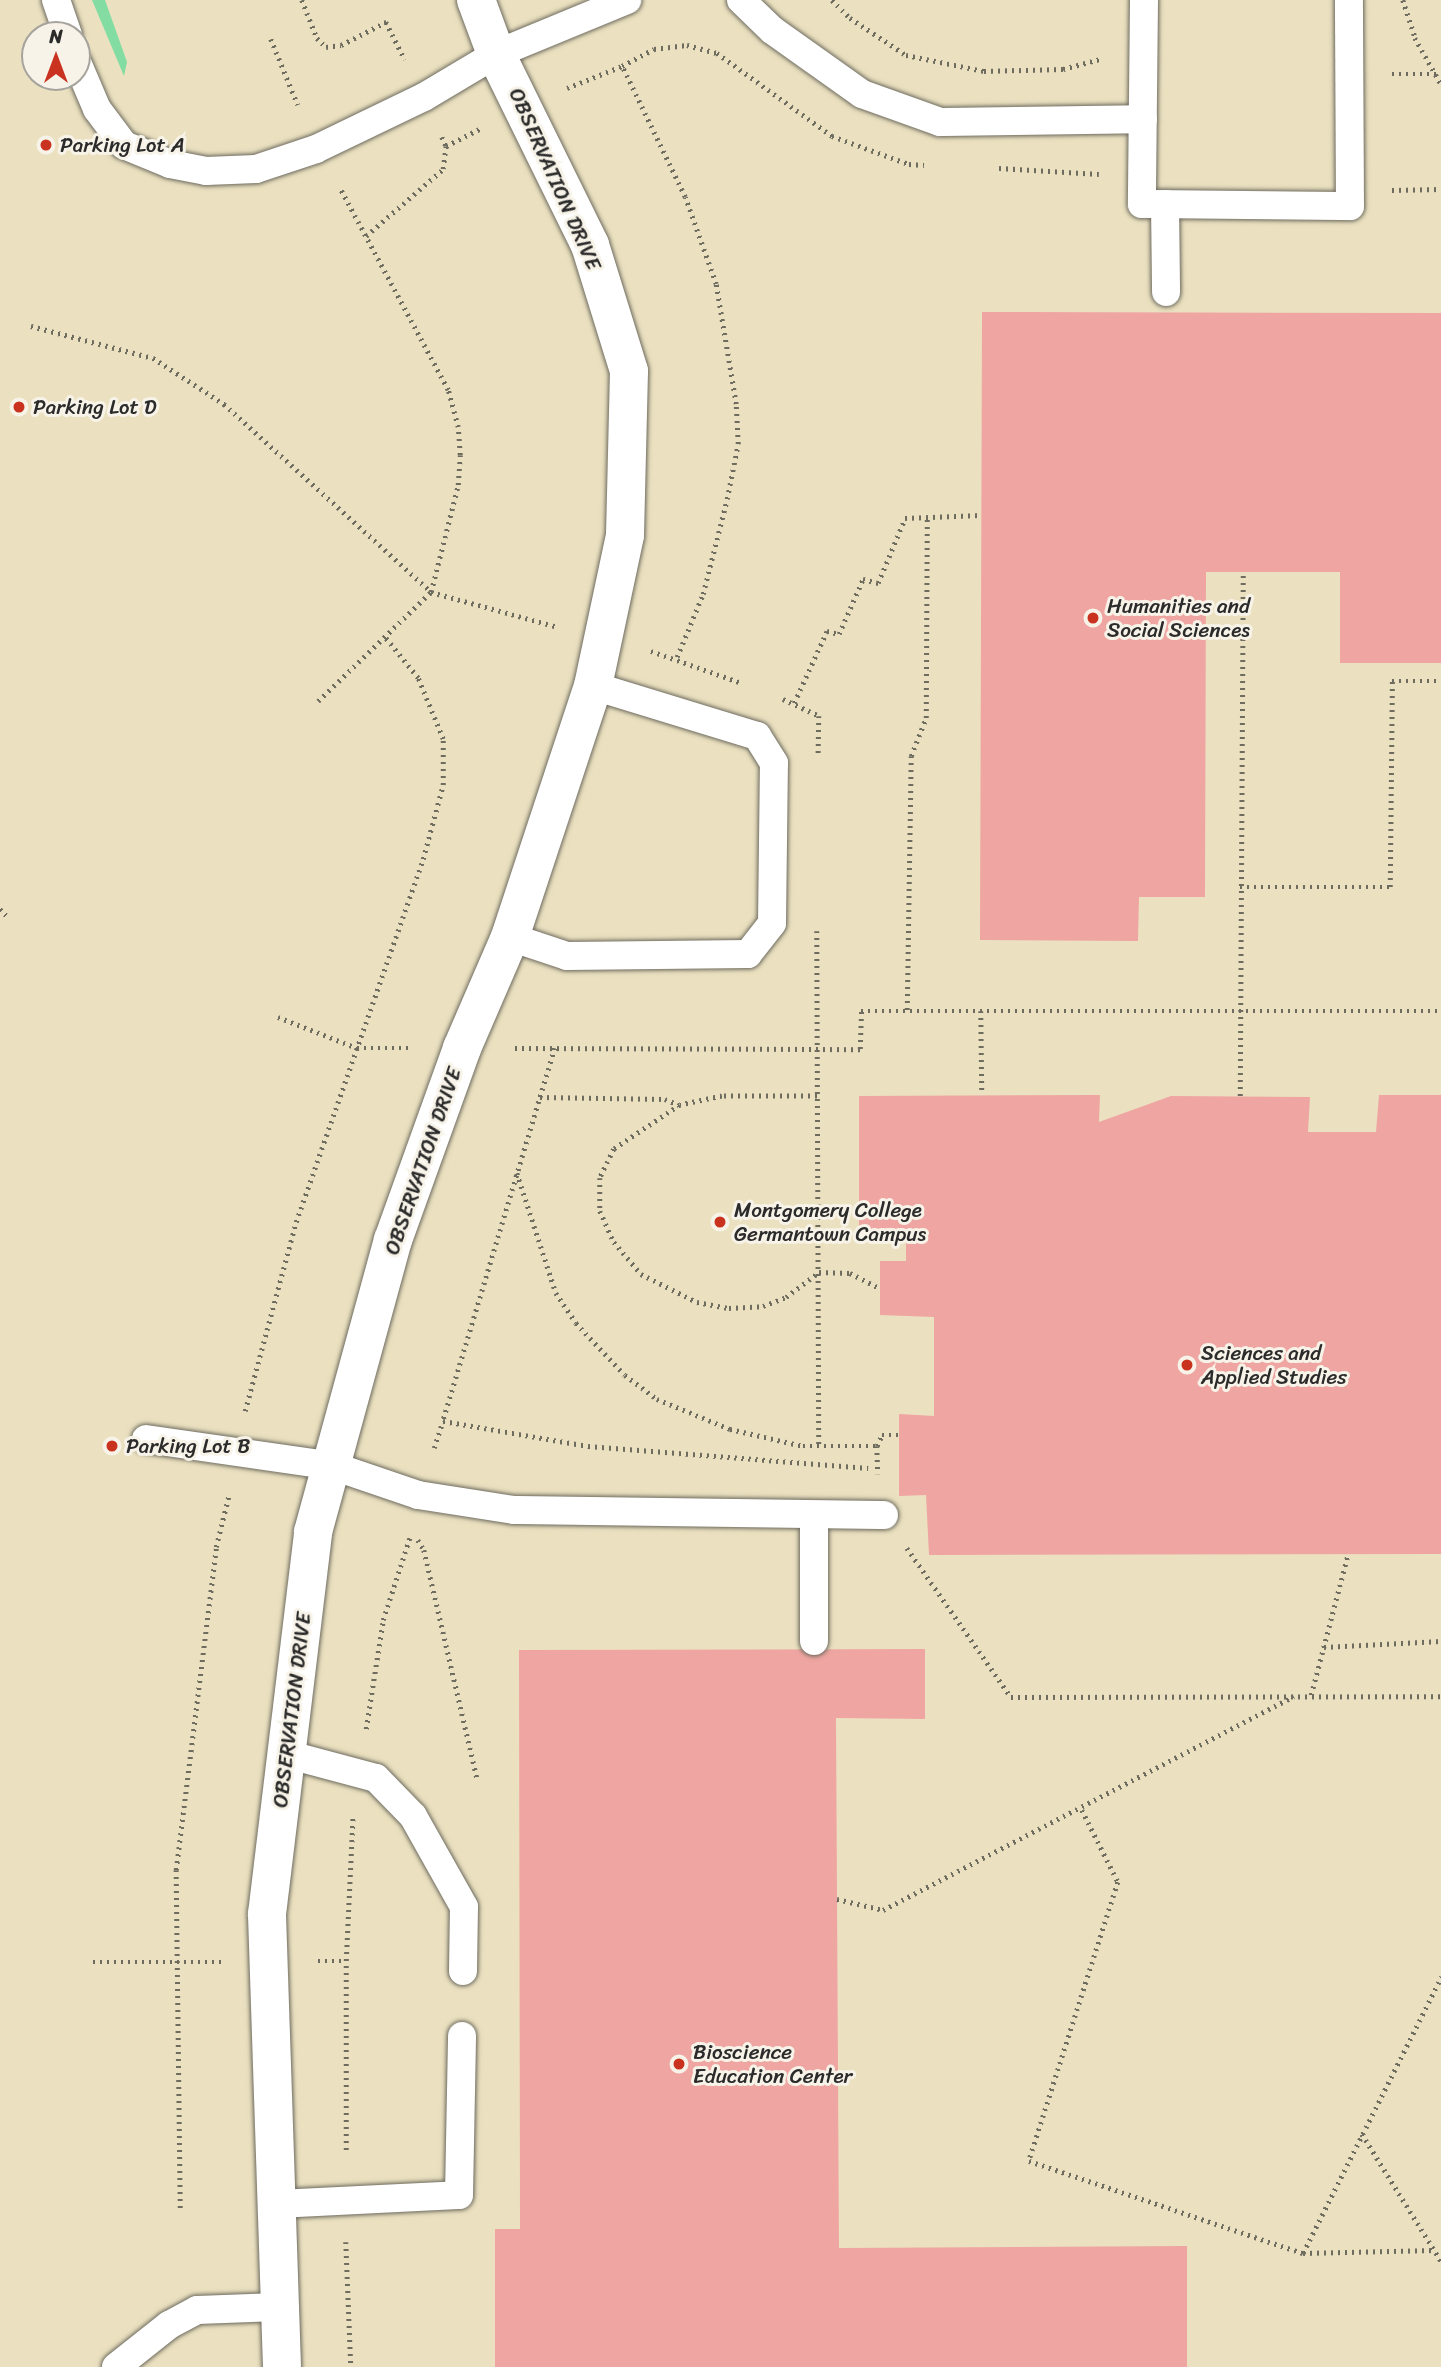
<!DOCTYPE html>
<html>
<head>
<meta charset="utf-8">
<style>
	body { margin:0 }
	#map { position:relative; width:1441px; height:2367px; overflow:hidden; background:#ebe1c0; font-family:Sriracha,sans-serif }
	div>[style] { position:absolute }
	.green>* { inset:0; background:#83dca2 }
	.building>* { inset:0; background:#efa5a1 }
	.path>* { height:4.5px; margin-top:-2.25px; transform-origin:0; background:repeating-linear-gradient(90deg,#6e6b5f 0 2px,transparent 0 7px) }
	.roads { filter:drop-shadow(0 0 2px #6e6b5f) drop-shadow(0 0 2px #6e6b5f) }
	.lane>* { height:28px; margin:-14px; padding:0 14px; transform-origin:14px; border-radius:14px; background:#fff }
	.street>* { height:38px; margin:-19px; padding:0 19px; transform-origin:19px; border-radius:19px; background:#fff }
	.dots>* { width:19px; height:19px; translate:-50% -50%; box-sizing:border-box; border:4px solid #f7f3e8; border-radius:50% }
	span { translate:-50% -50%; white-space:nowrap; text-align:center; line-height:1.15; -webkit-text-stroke:6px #f7f3e8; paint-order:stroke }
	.poi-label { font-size:21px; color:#2b2b2b }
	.left { translate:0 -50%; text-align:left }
	.street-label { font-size:21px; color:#2b2b2b }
	.north { position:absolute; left:21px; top:21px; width:70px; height:70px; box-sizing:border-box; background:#f7f3e8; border:2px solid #a5a39c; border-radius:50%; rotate:0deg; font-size:19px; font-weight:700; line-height:28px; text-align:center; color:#2b2b2b }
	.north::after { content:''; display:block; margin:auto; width:24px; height:32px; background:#c8321e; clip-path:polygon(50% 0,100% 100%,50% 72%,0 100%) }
</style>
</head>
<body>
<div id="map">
	<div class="green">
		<div style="clip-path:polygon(92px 0,105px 0,127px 62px,124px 76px)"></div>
	</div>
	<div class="building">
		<div style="clip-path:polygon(982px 312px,1441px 313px,1441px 663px,1340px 663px,1340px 572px,1206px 572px,1205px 897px,1139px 897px,1138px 941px,980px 940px)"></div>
		<div style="clip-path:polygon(1100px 1095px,1099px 1122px,1171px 1096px,1310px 1097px,1308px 1132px,1376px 1132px,1379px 1095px,1441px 1095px,1441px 1554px,929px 1555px,926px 1495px,899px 1496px,899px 1414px,934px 1416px,934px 1317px,880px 1315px,880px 1261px,906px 1261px,906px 1242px,859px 1242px,859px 1096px)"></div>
		<div style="clip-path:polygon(925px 1649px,925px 1719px,836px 1718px,839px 2248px,1187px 2246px,1187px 2367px,495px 2367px,495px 2229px,520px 2229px,519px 1650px)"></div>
	</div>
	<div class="path">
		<div style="left:302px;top:0;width:41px;rotate:68.5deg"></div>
		<div style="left:317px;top:38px;width:13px;rotate:45deg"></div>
		<div style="left:326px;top:47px;width:15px;rotate:-8deg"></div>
		<div style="left:341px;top:45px;width:51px;rotate:-27.1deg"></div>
		<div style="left:386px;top:22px;width:42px;rotate:63.4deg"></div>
		<div style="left:832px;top:0;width:25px;rotate:45deg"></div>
		<div style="left:850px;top:18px;width:67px;rotate:33.5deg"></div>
		<div style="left:906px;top:55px;width:80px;rotate:11.6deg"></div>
		<div style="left:984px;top:71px;width:79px;rotate:-1.5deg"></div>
		<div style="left:1063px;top:69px;width:38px;rotate:-15deg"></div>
		<div style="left:1403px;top:0;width:40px;rotate:72deg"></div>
		<div style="left:1415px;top:38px;width:53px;rotate:60.5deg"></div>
		<div style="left:271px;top:39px;width:71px;rotate:67.8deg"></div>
		<div style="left:1392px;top:74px;width:49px"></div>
		<div style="left:567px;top:88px;width:59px;rotate:-21.8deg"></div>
		<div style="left:442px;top:137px;width:10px;rotate:66deg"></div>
		<div style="left:446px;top:146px;width:38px;rotate:-27deg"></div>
		<div style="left:999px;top:168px;width:100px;rotate:3.4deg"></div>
		<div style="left:1392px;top:190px;width:49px;rotate:-1.2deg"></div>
		<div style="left:366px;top:236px;width:102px;rotate:-41deg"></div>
		<div style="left:443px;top:169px;width:23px;rotate:-83deg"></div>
		<div style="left:31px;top:326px;width:126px;rotate:14.7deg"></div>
		<div style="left:153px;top:358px;width:85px;rotate:32.9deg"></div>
		<div style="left:224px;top:404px;width:280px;rotate:42.2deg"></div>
		<div style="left:431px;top:592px;width:132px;rotate:15.4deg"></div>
		<div style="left:651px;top:651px;width:96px;rotate:19.4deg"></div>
		<div style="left:677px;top:657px;width:68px;rotate:-67.6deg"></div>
		<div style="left:703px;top:594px;width:98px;rotate:-75.8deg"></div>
		<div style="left:727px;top:499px;width:56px;rotate:-78.7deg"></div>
		<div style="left:738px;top:444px;width:40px;rotate:-92.9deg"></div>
		<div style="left:736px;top:404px;width:122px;rotate:-99.5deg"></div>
		<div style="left:716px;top:284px;width:92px;rotate:-109.6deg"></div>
		<div style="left:685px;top:197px;width:145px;rotate:-115.7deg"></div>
		<div style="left:622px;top:66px;width:36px;rotate:-28deg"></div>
		<div style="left:654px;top:49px;width:33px;rotate:-7deg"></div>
		<div style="left:687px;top:45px;width:31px;rotate:15deg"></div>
		<div style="left:717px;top:53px;width:142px;rotate:35.8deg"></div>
		<div style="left:832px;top:136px;width:82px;rotate:20deg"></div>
		<div style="left:909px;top:164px;width:15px;rotate:4deg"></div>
		<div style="left:783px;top:699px;width:40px;rotate:25deg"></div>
		<div style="left:819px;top:716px;width:39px;rotate:91deg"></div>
		<div style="left:318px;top:701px;width:157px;rotate:-44deg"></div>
		<div style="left:431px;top:592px;width:110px;rotate:-75.8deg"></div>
		<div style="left:458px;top:485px;width:30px;rotate:-86deg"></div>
		<div style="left:460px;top:455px;width:28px;rotate:-94deg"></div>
		<div style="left:458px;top:427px;width:38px;rotate:-105deg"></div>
		<div style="left:448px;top:390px;width:230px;rotate:-118.2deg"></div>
		<div style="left:794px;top:703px;width:79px;rotate:-65.4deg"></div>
		<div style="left:827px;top:631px;width:12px;rotate:14deg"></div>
		<div style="left:839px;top:634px;width:60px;rotate:-66.4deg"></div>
		<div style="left:863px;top:579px;width:16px;rotate:15deg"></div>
		<div style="left:878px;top:583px;width:70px;rotate:-67.4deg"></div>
		<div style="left:905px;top:518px;width:76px;rotate:-2.3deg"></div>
		<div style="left:1240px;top:887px;width:150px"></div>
		<div style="left:1390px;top:887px;width:206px;rotate:-89.4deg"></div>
		<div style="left:1392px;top:681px;width:49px"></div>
		<div style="left:0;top:909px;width:10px;rotate:45deg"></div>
		<div style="left:817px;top:931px;width:516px;rotate:89.78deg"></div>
		<div style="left:907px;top:1010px;width:254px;rotate:-89.1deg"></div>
		<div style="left:911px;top:756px;width:41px;rotate:-68.5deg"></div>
		<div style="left:926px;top:718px;width:201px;rotate:-89.7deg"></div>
		<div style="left:981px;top:1011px;width:83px;rotate:89.3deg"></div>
		<div style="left:278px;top:1017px;width:85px;rotate:21.4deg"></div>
		<div style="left:357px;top:1048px;width:55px"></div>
		<div style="left:515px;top:1048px;width:345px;rotate:0.2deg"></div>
		<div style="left:860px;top:1049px;width:38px;rotate:-88deg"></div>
		<div style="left:861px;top:1011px;width:580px"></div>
		<div style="left:555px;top:1048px;width:389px;rotate:106.7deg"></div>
		<div style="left:443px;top:1421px;width:147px;rotate:9.8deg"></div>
		<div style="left:588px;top:1446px;width:281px;rotate:4.5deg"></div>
		<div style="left:817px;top:1096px;width:95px;rotate:180deg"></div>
		<div style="left:722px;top:1096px;width:43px;rotate:167.9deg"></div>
		<div style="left:680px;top:1105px;width:79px;rotate:146.3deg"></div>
		<div style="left:614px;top:1149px;width:32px;rotate:116deg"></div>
		<div style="left:600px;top:1178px;width:33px;rotate:90deg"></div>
		<div style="left:600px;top:1211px;width:34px;rotate:66deg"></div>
		<div style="left:614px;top:1242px;width:42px;rotate:49.8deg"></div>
		<div style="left:641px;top:1274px;width:63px;rotate:26.6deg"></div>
		<div style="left:697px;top:1302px;width:33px;rotate:11deg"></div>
		<div style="left:729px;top:1308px;width:34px;rotate:-3deg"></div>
		<div style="left:763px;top:1306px;width:25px;rotate:-21deg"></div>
		<div style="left:786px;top:1297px;width:41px;rotate:-37.1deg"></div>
		<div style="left:819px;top:1272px;width:31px;rotate:2deg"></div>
		<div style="left:850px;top:1273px;width:34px;rotate:27deg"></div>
		<div style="left:1240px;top:1096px;width:524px;rotate:-89.67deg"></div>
		<div style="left:540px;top:1097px;width:125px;rotate:0.9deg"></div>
		<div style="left:665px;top:1099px;width:15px;rotate:23deg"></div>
		<div style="left:517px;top:1173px;width:126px;rotate:72deg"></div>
		<div style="left:556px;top:1293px;width:36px;rotate:56deg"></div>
		<div style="left:576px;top:1323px;width:71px;rotate:46.7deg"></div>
		<div style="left:625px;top:1375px;width:40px;rotate:37deg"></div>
		<div style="left:657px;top:1399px;width:79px;rotate:22.3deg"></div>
		<div style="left:730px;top:1429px;width:75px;rotate:13.1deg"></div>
		<div style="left:803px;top:1446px;width:74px"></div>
		<div style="left:877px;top:1446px;width:28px;rotate:88deg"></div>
		<div style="left:245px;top:1411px;width:196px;rotate:-74.9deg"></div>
		<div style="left:296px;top:1222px;width:385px;rotate:-70.7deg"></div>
		<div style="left:423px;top:859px;width:77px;rotate:-74.9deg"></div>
		<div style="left:443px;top:785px;width:46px;rotate:-90deg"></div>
		<div style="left:443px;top:739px;width:66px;rotate:-112.3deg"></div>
		<div style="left:418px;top:678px;width:55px;rotate:-129.1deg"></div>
		<div style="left:877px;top:1446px;width:12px;rotate:-66deg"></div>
		<div style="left:882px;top:1435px;width:17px"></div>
		<div style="left:434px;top:1448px;width:28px;rotate:-72deg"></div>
		<div style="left:418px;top:1540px;width:12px;rotate:59deg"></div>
		<div style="left:424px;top:1550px;width:234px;rotate:76.9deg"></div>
		<div style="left:907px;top:1548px;width:182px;rotate:55.1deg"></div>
		<div style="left:1011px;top:1697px;width:430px;rotate:-0.1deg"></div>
		<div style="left:1324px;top:1647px;width:117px;rotate:-2.9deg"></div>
		<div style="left:1311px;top:1695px;width:146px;rotate:-75.3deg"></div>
		<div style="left:366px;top:1729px;width:110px;rotate:-81.1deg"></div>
		<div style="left:383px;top:1620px;width:87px;rotate:-72deg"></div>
		<div style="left:1082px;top:1810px;width:80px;rotate:63.4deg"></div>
		<div style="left:1118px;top:1882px;width:293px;rotate:107.7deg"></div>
		<div style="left:1029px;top:2161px;width:289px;rotate:18.6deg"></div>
		<div style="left:1303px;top:2253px;width:132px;rotate:-1.3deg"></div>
		<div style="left:837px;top:1899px;width:47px;rotate:13.4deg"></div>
		<div style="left:883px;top:1910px;width:463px;rotate:-27.5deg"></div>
		<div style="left:318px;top:1961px;width:28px"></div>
		<div style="left:93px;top:1962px;width:129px"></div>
		<div style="left:1362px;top:2134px;width:150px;rotate:58.1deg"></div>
		<div style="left:346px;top:2150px;width:189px;rotate:-90deg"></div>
		<div style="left:346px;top:1961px;width:146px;rotate:-87.3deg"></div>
		<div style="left:180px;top:2208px;width:338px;rotate:-90.7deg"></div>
		<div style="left:176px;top:1870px;width:325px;rotate:-82.9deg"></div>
		<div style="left:216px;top:1547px;width:54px;rotate:-76deg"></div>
		<div style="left:346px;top:2242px;width:125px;rotate:87.7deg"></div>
		<div style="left:1303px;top:2253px;width:309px;rotate:-63.4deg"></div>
	</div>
	<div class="roads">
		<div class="lane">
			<div style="left:56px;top:0;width:37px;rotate:71deg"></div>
			<div style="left:741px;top:0;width:43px;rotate:44.1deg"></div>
			<div style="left:772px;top:30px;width:110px;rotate:35.4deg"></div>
			<div style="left:862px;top:94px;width:83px;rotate:19.7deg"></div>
			<div style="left:940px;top:122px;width:203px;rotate:-0.8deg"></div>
			<div style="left:1144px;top:0;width:204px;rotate:90.6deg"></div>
			<div style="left:1142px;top:204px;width:208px;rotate:0.6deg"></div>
			<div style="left:1350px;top:206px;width:206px;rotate:-90.3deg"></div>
			<div style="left:77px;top:62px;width:51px;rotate:66.9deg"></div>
			<div style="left:97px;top:109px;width:45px;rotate:53.1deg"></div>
			<div style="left:124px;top:145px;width:50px;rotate:22.4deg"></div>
			<div style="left:170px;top:164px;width:37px;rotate:11deg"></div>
			<div style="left:206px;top:171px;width:50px;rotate:-2.3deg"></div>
			<div style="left:256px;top:169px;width:63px;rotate:-18.4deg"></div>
			<div style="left:316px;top:149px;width:120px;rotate:-25.7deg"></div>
			<div style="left:424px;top:97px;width:84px;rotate:-30.8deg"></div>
			<div style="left:496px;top:54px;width:142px;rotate:-22.4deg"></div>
			<div style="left:1165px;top:204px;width:88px;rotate:89.3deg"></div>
			<div style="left:510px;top:937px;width:60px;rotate:18.4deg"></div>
			<div style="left:567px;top:956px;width:181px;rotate:-0.6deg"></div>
			<div style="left:748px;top:954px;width:39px;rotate:-52deg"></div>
			<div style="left:772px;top:923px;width:160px;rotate:-89.3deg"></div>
			<div style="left:774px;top:763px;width:32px;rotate:-122deg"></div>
			<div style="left:757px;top:736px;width:171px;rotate:-163deg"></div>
			<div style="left:146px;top:1439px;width:189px;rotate:8.2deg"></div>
			<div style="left:333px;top:1466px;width:90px;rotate:18.8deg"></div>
			<div style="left:418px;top:1495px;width:97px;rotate:8.9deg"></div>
			<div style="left:514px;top:1510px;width:370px;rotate:0.8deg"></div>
			<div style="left:814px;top:1516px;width:125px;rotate:90deg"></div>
			<div style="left:286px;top:1754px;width:93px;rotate:14.9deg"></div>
			<div style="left:376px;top:1778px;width:53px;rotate:45.8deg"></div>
			<div style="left:413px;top:1816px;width:104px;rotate:60.7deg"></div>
			<div style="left:464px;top:1907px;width:64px;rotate:90.9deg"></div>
			<div style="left:276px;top:2204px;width:183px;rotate:-2.8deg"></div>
			<div style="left:459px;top:2195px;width:159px;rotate:-88.9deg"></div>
			<div style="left:116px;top:2367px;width:68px;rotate:-38.4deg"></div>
			<div style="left:169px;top:2325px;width:32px;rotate:-28deg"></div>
			<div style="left:197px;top:2310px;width:81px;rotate:-2.1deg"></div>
		</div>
		<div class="street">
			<div style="left:282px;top:2367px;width:453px;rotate:-91.9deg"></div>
			<div style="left:267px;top:1914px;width:385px;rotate:-83.1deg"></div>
			<div style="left:313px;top:1532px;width:303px;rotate:-74.7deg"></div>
			<div style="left:393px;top:1240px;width:204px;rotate:-70.2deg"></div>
			<div style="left:462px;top:1048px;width:121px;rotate:-66.6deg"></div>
			<div style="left:510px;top:937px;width:264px;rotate:-71.7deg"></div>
			<div style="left:593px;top:686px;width:154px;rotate:-78deg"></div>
			<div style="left:625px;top:535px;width:164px;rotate:-88.6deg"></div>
			<div style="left:629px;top:371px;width:132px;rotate:-107.2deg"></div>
			<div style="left:590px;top:245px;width:213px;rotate:-116.2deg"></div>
			<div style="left:496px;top:54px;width:58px;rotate:-110.3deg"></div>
		</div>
	</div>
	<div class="dots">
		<div style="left:46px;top:145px;background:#c8321e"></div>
		<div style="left:19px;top:407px;background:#c8321e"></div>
		<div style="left:1093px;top:618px;background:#c8321e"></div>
		<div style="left:720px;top:1222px;background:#c8321e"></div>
		<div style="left:1187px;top:1365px;background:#c8321e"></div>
		<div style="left:112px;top:1446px;background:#c8321e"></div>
		<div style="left:679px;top:2064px;background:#c8321e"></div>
	</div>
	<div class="poi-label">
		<span class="left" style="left:60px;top:145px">Parking Lot A</span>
		<span class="left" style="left:33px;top:407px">Parking Lot D</span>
		<span class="left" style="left:1107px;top:618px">Humanities and<br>Social Sciences</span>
		<span class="left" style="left:734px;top:1222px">Montgomery College<br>Germantown Campus</span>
		<span class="left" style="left:1201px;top:1365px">Sciences and<br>Applied Studies</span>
		<span class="left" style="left:126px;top:1446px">Parking Lot B</span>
		<span class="left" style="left:693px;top:2064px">Bioscience<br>Education Center</span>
	</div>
	<div class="street-label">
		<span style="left:555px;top:179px;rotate:66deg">OBSERVATION DRIVE</span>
		<span style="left:423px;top:1161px;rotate:-71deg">OBSERVATION DRIVE</span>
		<span style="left:292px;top:1710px;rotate:-83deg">OBSERVATION DRIVE</span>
	</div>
	<div class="north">N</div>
</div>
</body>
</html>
